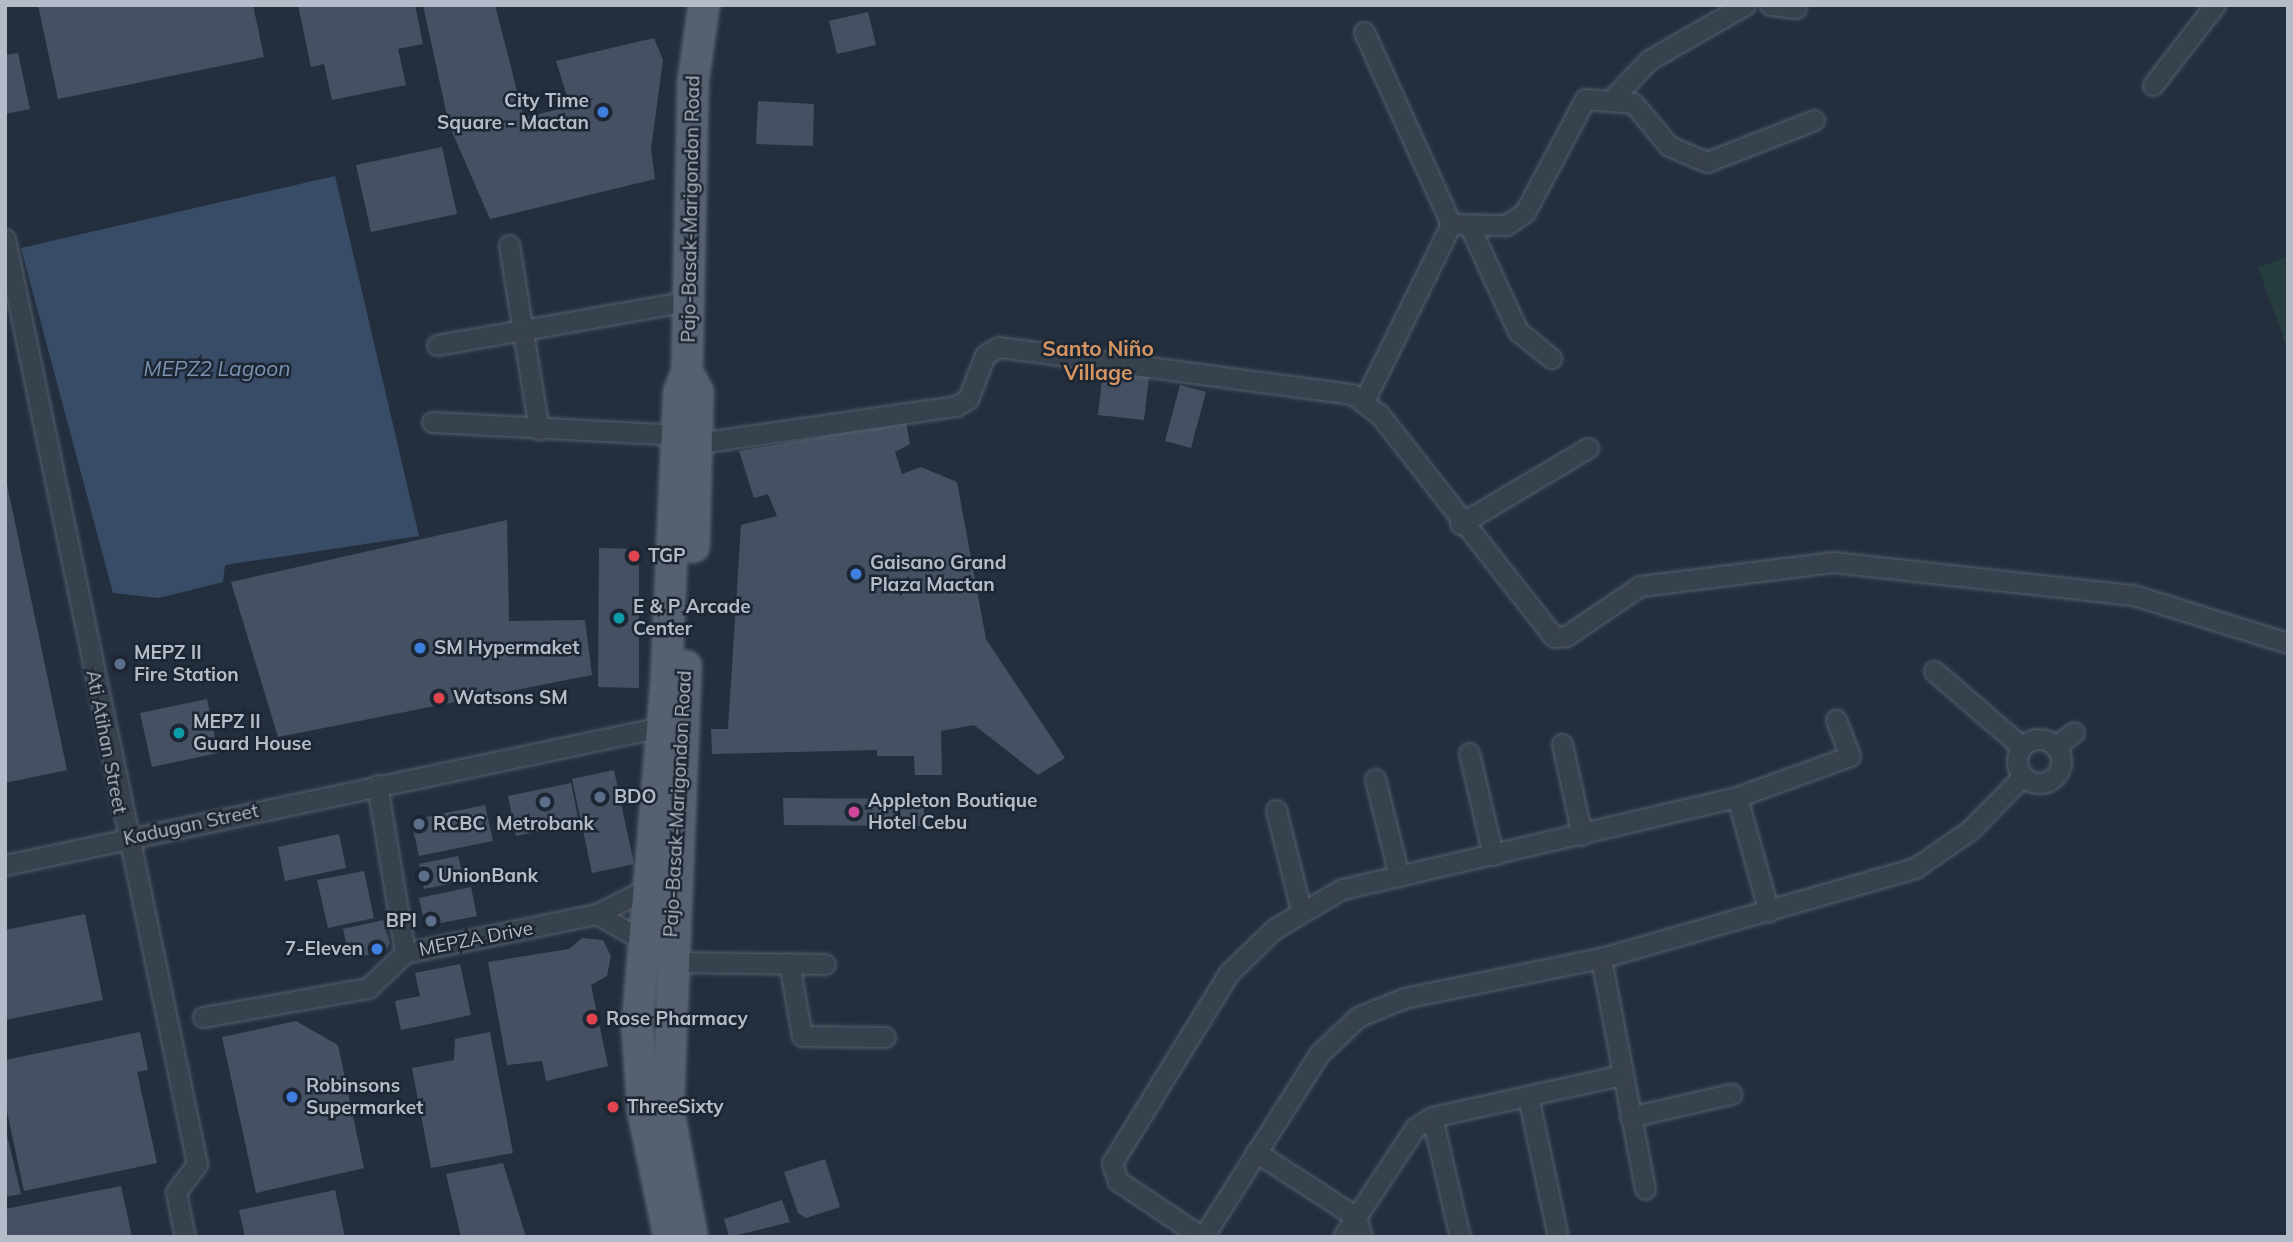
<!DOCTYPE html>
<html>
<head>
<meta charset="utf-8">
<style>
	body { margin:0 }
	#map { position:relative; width:2293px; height:1242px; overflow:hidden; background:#242f3e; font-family:Mulish,sans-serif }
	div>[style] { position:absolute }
	.green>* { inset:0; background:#263c3f }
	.water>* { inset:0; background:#394c67 }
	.building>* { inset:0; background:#455162 }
	.roads { filter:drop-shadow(0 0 2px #565f6c) drop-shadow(0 0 2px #565f6c) }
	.street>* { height:19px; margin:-9.5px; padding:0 9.5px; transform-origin:9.5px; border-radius:9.5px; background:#38414e }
	.street>.ring { margin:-9.5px; padding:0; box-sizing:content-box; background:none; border:19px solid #38414e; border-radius:50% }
	.primary>* { height:30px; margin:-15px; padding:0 15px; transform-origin:15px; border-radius:15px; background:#56606e }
	.dots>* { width:19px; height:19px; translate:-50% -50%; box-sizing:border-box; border:4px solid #1d2633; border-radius:50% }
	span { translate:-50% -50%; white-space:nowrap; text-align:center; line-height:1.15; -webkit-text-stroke:5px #1d2633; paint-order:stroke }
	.poi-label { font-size:19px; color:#b4bcc9; font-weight:700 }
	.right { translate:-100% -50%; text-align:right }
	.left { translate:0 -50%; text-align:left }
	.street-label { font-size:19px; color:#b4bcc9 }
	.neighbourhood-label { font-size:21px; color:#d59563; font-weight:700 }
	.water-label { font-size:21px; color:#7c92b1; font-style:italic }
	.frame { position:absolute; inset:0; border:7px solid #b4bcc9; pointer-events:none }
</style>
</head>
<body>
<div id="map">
	<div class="green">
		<div style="clip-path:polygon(2288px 257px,2288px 351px,2258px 267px)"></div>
	</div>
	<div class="water">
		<div style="clip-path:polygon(335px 176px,419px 536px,225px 565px,223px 582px,159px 598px,113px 593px,21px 248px)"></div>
	</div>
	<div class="building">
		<div style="clip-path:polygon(38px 5px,253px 5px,264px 57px,58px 99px)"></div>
		<div style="clip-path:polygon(298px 5px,415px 5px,423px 44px,398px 49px,406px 85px,332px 100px,324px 64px,311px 67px)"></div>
		<div style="clip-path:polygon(423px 5px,495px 5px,524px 118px,570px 106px,556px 61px,654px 38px,663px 60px,651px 149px,655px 179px,490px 219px,449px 125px)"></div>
		<div style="clip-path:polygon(868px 12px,876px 45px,837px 54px,829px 21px)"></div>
		<div style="clip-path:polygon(18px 53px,30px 109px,5px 114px,5px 55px)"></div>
		<div style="clip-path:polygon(758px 101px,814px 104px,813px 146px,756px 144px)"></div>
		<div style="clip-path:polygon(442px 147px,457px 214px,371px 232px,356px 165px)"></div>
		<div style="clip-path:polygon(1103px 371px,1149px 376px,1144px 420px,1098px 415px)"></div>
		<div style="clip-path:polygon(1180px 385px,1206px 392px,1191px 448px,1165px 441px)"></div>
		<div style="clip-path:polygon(906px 422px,910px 444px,895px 452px,902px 474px,921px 467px,957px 482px,986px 639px,1065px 758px,1038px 775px,974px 725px,941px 731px,942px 775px,915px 775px,914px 756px,877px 756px,877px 750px,712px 754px,711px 729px,728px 729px,741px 525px,777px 516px,768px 494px,754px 498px,739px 451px)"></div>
		<div style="clip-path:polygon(5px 475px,67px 770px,5px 783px)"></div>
		<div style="clip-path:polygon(507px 520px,509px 621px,585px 620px,592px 675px,278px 737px,231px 582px)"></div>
		<div style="clip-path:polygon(599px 548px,639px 549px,639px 688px,598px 687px)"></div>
		<div style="clip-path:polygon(207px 699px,218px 753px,152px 767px,140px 713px)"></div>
		<div style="clip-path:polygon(614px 770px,634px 864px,592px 873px,572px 779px)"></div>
		<div style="clip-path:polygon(571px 783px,579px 823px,516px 836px,508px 796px)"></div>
		<div style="clip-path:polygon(783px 798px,924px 799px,924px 826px,784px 825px)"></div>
		<div style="clip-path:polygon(485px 805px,493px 841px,419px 856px,411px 820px)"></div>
		<div style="clip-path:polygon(339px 834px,346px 868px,285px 881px,278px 847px)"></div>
		<div style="clip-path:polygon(458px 856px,464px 881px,424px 889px,419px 864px)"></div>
		<div style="clip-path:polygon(364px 871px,374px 918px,328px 928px,317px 880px)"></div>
		<div style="clip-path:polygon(471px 887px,477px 916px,425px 926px,419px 898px)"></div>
		<div style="clip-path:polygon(85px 914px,103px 1000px,5px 1020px,5px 930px)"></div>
		<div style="clip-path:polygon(383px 920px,390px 943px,385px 952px,349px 958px,343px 929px)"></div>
		<div style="clip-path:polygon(582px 938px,603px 940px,611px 956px,607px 976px,591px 985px,608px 1066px,546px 1081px,542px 1061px,507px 1065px,488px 962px,569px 949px)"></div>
		<div style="clip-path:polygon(460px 964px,471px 1015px,401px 1030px,395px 1001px,420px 996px,415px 973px)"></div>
		<div style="clip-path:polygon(296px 1021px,338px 1045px,364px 1168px,256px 1193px,222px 1037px)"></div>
		<div style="clip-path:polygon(140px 1032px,148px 1070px,137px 1072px,157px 1163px,24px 1191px,5px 1102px,5px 1060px)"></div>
		<div style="clip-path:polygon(490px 1032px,513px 1153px,431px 1168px,412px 1068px,454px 1060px,455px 1039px)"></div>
		<div style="clip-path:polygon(5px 1127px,21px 1194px,5px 1197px)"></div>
		<div style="clip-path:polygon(825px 1159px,840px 1207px,806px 1218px,798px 1213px,784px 1172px)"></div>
		<div style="clip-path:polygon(503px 1163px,526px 1237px,461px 1237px,446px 1174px)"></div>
		<div style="clip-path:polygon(121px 1186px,132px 1237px,5px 1237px,5px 1209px)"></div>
		<div style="clip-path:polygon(335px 1190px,345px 1237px,245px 1237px,239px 1210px)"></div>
		<div style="clip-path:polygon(782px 1200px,790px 1222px,729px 1237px,724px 1219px)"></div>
	</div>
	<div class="roads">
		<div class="street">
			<div style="left:1770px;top:5px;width:26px;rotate:7deg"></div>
			<div style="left:1364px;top:32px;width:211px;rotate:65.6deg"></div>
			<div style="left:1451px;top:224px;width:55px;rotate:1deg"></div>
			<div style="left:1506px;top:225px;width:23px;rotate:-34deg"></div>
			<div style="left:1525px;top:212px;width:128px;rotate:-62deg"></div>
			<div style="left:1585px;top:99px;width:48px;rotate:4.8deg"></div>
			<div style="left:1633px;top:103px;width:56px;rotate:50.1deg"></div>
			<div style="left:1669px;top:146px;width:41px;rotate:22.8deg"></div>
			<div style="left:1707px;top:162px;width:115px;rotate:-21.4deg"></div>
			<div style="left:2153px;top:85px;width:101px;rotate:-52.2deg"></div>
			<div style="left:1613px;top:98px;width:52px;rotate:-46.5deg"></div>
			<div style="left:1649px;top:60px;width:111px;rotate:-29.8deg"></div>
			<div style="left:1469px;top:225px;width:117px;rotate:65.2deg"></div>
			<div style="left:1518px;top:331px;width:43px;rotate:39.3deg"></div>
			<div style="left:5px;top:239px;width:945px;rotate:78.27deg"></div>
			<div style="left:197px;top:1164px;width:35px;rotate:127deg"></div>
			<div style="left:176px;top:1192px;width:46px;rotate:78.7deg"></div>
			<div style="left:509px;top:245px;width:187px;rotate:80.8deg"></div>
			<div style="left:437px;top:345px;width:257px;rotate:-9.9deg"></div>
			<div style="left:1364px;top:401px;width:197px;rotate:-63.8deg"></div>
			<div style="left:432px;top:422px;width:244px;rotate:3deg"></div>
			<div style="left:699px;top:443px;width:260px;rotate:-8.2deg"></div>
			<div style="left:956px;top:406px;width:14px;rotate:-30deg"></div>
			<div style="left:968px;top:399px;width:47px;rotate:-68.9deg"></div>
			<div style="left:985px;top:355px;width:16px;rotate:-30deg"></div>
			<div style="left:999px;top:347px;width:356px;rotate:7.6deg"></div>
			<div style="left:1352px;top:394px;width:34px;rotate:37deg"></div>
			<div style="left:1379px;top:414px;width:283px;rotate:51.9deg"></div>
			<div style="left:1554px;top:637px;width:12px;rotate:-5deg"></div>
			<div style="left:1566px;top:636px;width:89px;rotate:-34deg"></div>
			<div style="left:1640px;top:586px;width:194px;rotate:-7.1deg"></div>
			<div style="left:1833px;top:562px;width:302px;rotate:6.3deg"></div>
			<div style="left:2133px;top:595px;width:162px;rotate:17.2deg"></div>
			<div style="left:1460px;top:524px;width:149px;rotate:-30.7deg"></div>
			<div style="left:1934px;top:671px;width:116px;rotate:40.8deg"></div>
			<div class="ring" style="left:2017px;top:739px;width:25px;height:25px"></div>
			<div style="left:1562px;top:744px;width:93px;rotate:77.6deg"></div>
			<div style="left:2055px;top:747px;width:24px;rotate:-38deg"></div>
			<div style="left:1469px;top:753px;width:105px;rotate:76.8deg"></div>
			<div style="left:1375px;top:779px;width:100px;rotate:76.1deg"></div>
			<div style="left:377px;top:785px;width:170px;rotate:80.5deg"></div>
			<div style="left:1737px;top:797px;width:119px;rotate:74.5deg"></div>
			<div style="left:1276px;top:810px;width:103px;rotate:76deg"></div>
			<div style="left:5px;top:865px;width:670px;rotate:-11.88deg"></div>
			<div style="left:597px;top:914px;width:54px;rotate:29.9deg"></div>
			<div style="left:1601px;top:958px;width:235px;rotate:79.2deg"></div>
			<div style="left:669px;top:962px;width:156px;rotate:0.7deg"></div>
			<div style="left:789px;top:963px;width:74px;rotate:79.9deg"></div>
			<div style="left:802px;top:1036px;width:83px;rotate:0.7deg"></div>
			<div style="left:203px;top:1017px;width:168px;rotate:-10deg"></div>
			<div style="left:368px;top:988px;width:51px;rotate:-43.4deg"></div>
			<div style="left:405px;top:953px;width:196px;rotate:-11.5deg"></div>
			<div style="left:597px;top:914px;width:57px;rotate:-27deg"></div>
			<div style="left:1528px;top:1096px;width:140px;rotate:78deg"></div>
			<div style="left:1432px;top:1117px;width:123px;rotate:76.9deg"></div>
			<div style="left:1630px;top:1117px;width:104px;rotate:-12.8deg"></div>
			<div style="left:1256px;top:1152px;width:119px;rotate:33deg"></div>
			<div style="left:1356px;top:1217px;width:21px;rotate:73deg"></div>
			<div style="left:1202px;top:1237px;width:101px;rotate:-146.3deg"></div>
			<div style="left:1118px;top:1181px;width:19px;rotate:-108deg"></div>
			<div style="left:1112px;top:1163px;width:223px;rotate:-58.4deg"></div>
			<div style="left:1229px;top:973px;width:63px;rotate:-44.4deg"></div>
			<div style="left:1274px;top:929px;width:79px;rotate:-30.5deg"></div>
			<div style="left:1342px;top:889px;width:406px;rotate:-13.1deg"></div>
			<div style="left:1737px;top:797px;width:120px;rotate:-19.9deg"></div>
			<div style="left:1850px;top:756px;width:39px;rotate:-111deg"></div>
			<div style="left:1203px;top:1237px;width:217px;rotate:-57.6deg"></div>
			<div style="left:1319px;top:1054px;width:54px;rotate:-43.5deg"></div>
			<div style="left:1358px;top:1017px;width:50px;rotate:-22.4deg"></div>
			<div style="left:1404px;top:998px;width:201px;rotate:-11.5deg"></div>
			<div style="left:1601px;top:958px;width:327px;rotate:-16deg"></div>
			<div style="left:1915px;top:868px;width:67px;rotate:-34.6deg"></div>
			<div style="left:1970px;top:830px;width:76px;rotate:-45.5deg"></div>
			<div style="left:1343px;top:1237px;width:131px;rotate:-56.6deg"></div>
			<div style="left:1415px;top:1128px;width:20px;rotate:-33deg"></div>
			<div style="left:1432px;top:1117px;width:195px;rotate:-12.5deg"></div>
		</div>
		<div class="primary">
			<div style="left:689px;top:375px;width:19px;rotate:62deg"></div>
			<div style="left:698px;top:392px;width:155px;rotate:91.5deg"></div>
			<div style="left:686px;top:666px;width:441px;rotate:92.3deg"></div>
			<div style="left:668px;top:1107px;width:132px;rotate:79.5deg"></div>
			<div style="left:669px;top:1237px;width:129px;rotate:-101.7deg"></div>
			<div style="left:643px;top:1111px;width:83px;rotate:-94.1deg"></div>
			<div style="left:637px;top:1028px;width:344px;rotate:-85.2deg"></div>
			<div style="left:666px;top:685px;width:293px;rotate:-87.5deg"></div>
			<div style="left:679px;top:392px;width:22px;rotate:-69deg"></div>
			<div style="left:687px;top:371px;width:289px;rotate:-88.8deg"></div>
			<div style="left:693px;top:82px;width:78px;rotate:-81.9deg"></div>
		</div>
	</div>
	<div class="dots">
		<div style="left:603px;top:112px;background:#3f7fe0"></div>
		<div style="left:634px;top:556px;background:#e0444e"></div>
		<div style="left:856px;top:574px;background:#3f7fe0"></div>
		<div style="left:619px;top:618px;background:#0f9aa8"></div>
		<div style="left:420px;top:648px;background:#3f7fe0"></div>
		<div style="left:120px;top:664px;background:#5c6f8a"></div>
		<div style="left:439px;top:698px;background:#e0444e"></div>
		<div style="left:179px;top:733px;background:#0f9aa8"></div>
		<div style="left:600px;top:797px;background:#5c6f8a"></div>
		<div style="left:545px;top:802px;background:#5c6f8a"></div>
		<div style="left:854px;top:812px;background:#d1479c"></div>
		<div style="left:419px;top:824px;background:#5c6f8a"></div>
		<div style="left:424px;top:876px;background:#5c6f8a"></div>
		<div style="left:431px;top:921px;background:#5c6f8a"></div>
		<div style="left:377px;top:949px;background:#3f7fe0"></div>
		<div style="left:592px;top:1019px;background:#e0444e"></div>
		<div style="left:292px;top:1097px;background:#3f7fe0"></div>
		<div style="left:613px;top:1107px;background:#e0444e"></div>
	</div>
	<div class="poi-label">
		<span class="right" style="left:589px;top:112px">City Time<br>Square - Mactan</span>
		<span class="left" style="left:648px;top:556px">TGP</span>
		<span class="left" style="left:870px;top:574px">Gaisano Grand<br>Plaza Mactan</span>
		<span class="left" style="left:633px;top:618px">E &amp; P Arcade<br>Center</span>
		<span class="left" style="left:434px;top:648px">SM Hypermaket</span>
		<span class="left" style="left:134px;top:664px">MEPZ II<br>Fire Station</span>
		<span class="left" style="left:453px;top:698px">Watsons SM</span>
		<span class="left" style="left:193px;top:733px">MEPZ II<br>Guard House</span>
		<span class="left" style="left:614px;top:797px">BDO</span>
		<span class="left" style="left:868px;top:812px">Appleton Boutique<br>Hotel Cebu</span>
		<span class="left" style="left:433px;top:824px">RCBC</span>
		<span style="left:545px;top:824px">Metrobank</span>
		<span class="left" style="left:438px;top:876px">UnionBank</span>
		<span class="right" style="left:417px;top:921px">BPI</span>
		<span class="right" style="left:363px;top:949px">7-Eleven</span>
		<span class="left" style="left:606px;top:1019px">Rose Pharmacy</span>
		<span class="left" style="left:306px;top:1097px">Robinsons<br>Supermarket</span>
		<span class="left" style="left:627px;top:1107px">ThreeSixty</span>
	</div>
	<div class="street-label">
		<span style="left:691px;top:209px;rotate:-89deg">Pajo-Basak-Marigondon Road</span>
		<span style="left:106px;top:742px;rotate:79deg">Ati Atihan Street</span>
		<span style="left:678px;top:804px;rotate:-87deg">Pajo-Basak-Marigondon Road</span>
		<span style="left:191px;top:825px;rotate:-12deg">Kadugan Street</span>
		<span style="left:476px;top:939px;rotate:-11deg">MEPZA Drive</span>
	</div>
	<div class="neighbourhood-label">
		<span style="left:1098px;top:360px">Santo Niño<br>Village</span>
	</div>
	<div class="water-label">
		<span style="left:217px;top:368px">MEPZ2 Lagoon</span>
	</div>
	<div class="frame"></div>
</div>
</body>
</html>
